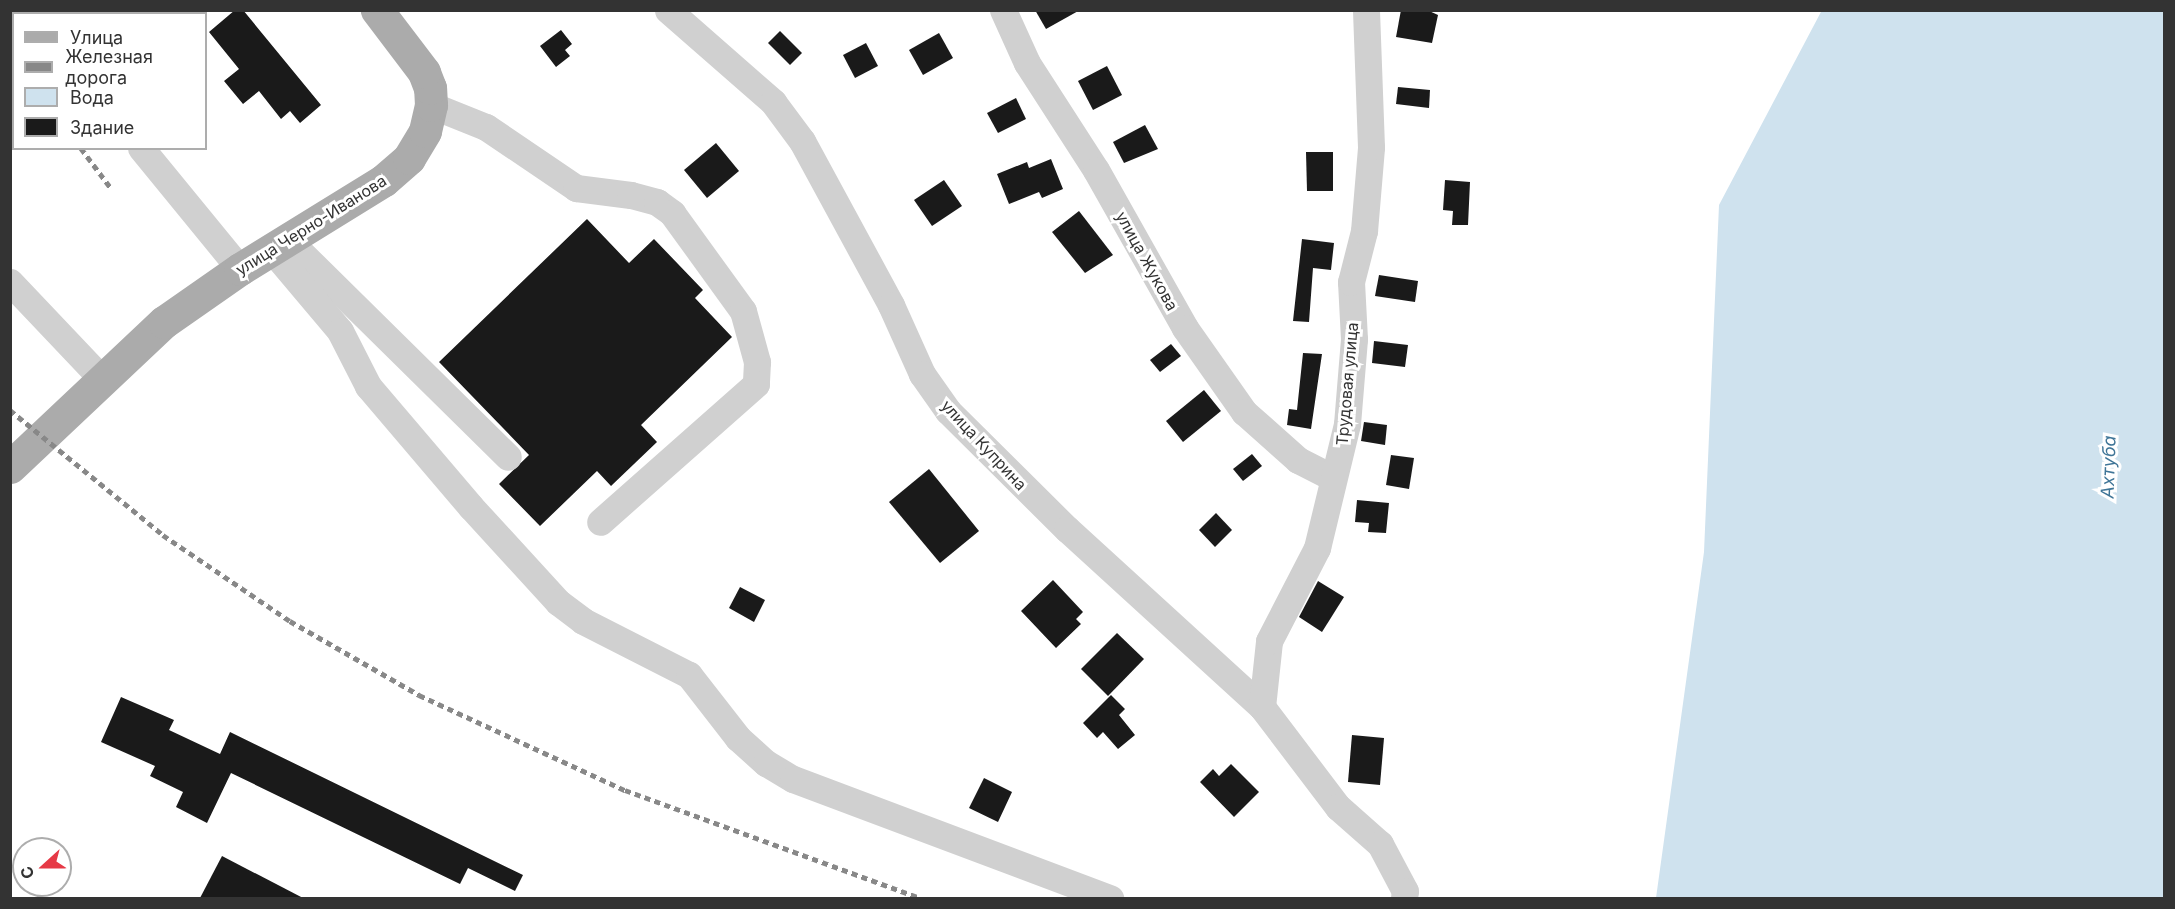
<!DOCTYPE html>
<html>
<head>
<meta charset="utf-8">
<style>
	body { margin:0 }
	#map { position:relative; width:2175px; height:909px; overflow:hidden; background:#fff; font-family:Inter,sans-serif }
	div>[style] { position:absolute }
	.water>* { inset:0; background:#cfe2ee }
	.building>* { inset:0; background:#1a1a1a }
	.minor>* { height:27px; margin:-13.5px; padding:0 13.5px; transform-origin:13.5px; border-radius:13.5px; background:#d0d0d0 }
	.major>* { height:33px; margin:-16.5px; padding:0 16.5px; transform-origin:16.5px; border-radius:16.5px; background:#ababab }
	.rail>* { height:4.5px; margin-top:-2.25px; transform-origin:0; background:repeating-linear-gradient(90deg,#888 0 6px,transparent 0 10.5px) }
	span { translate:-50% -50%; white-space:nowrap; text-align:center; line-height:1.15; -webkit-text-stroke:6px #fff; paint-order:stroke }
	.street-label { font-size:16px; color:#333 }
	.water-label { font-size:18px; color:#3f7597; font-style:italic }
	.frame { position:absolute; inset:0; border:12px solid #333; pointer-events:none }
	.legend { position:absolute; left:12px; top:12px; width:195px; height:138px; box-sizing:border-box; background:#fff; border:2px solid #adadad; margin:0; padding:8px 10px; list-style:none; font-size:18px; color:#333 }
	.legend li { display:flex; align-items:center; gap:12px; height:30px }
	.legend b { width:30px; border:2px solid #adadad }
	.north { position:absolute; left:12px; top:837px; width:60px; height:60px; box-sizing:border-box; background:#fff; border:2px solid #adadad; border-radius:50%; rotate:249deg; font-size:16px; font-weight:700; line-height:24px; text-align:center; color:#333 }
	.north::after { content:''; display:block; margin:auto; width:21px; height:27px; background:#e63946; clip-path:polygon(50% 0,100% 100%,50% 72%,0 100%) }
</style>
</head>
<body>
<div id="map">
	<div class="water">
		<div style="clip-path:polygon(1822px 10px,2164px 11px,2164px 898px,1656px 898px,1704px 552px,1719px 205px)"></div>
	</div>
	<div class="building">
		<div style="clip-path:polygon(235px 10px,243px 10px,321px 105px,300px 123px,290px 111px,281px 119px,259px 91px,243px 104px,224px 81px,239px 69px,209px 32px)"></div>
		<div style="clip-path:polygon(1035px 10px,1080px 10px,1046px 29px)"></div>
		<div style="clip-path:polygon(1401px 10px,1427px 10px,1438px 15px,1432px 43px,1396px 37px)"></div>
		<div style="clip-path:polygon(561px 30px,572px 44px,565px 50px,570px 56px,556px 67px,540px 46px)"></div>
		<div style="clip-path:polygon(780px 31px,802px 53px,790px 65px,768px 43px)"></div>
		<div style="clip-path:polygon(939px 33px,953px 58px,923px 75px,909px 50px)"></div>
		<div style="clip-path:polygon(866px 43px,878px 66px,855px 78px,843px 55px)"></div>
		<div style="clip-path:polygon(1107px 66px,1122px 95px,1093px 110px,1078px 81px)"></div>
		<div style="clip-path:polygon(1398px 87px,1430px 90px,1429px 108px,1396px 104px)"></div>
		<div style="clip-path:polygon(1016px 98px,1026px 119px,998px 133px,987px 113px)"></div>
		<div style="clip-path:polygon(1145px 125px,1158px 149px,1124px 163px,1113px 142px)"></div>
		<div style="clip-path:polygon(716px 143px,739px 171px,707px 198px,684px 170px)"></div>
		<div style="clip-path:polygon(1306px 152px,1333px 152px,1333px 191px,1307px 191px)"></div>
		<div style="clip-path:polygon(1051px 159px,1063px 189px,1042px 198px,1039px 192px,1009px 204px,997px 174px,1027px 162px,1029px 168px)"></div>
		<div style="clip-path:polygon(944px 180px,962px 206px,932px 226px,914px 200px)"></div>
		<div style="clip-path:polygon(1445px 180px,1470px 182px,1468px 225px,1452px 225px,1453px 211px,1443px 210px)"></div>
		<div style="clip-path:polygon(1079px 211px,1113px 255px,1085px 273px,1052px 232px)"></div>
		<div style="clip-path:polygon(587px 219px,629px 263px,654px 239px,703px 290px,695px 298px,732px 337px,641px 425px,657px 442px,611px 486px,597px 471px,540px 526px,499px 484px,529px 455px,439px 362px)"></div>
		<div style="clip-path:polygon(1302px 239px,1334px 243px,1331px 270px,1313px 268px,1309px 322px,1293px 321px)"></div>
		<div style="clip-path:polygon(1379px 275px,1418px 281px,1415px 302px,1375px 296px)"></div>
		<div style="clip-path:polygon(1374px 341px,1408px 345px,1405px 367px,1372px 363px)"></div>
		<div style="clip-path:polygon(1171px 344px,1181px 356px,1160px 372px,1150px 360px)"></div>
		<div style="clip-path:polygon(1303px 353px,1322px 354px,1311px 429px,1287px 425px,1289px 409px,1297px 410px)"></div>
		<div style="clip-path:polygon(1204px 390px,1221px 411px,1183px 442px,1166px 421px)"></div>
		<div style="clip-path:polygon(1364px 422px,1387px 425px,1385px 445px,1361px 441px)"></div>
		<div style="clip-path:polygon(1252px 454px,1262px 466px,1243px 481px,1233px 469px)"></div>
		<div style="clip-path:polygon(1391px 455px,1414px 458px,1409px 489px,1386px 485px)"></div>
		<div style="clip-path:polygon(929px 469px,979px 531px,940px 563px,889px 502px)"></div>
		<div style="clip-path:polygon(1357px 500px,1389px 503px,1386px 533px,1368px 532px,1369px 523px,1355px 522px)"></div>
		<div style="clip-path:polygon(1216px 513px,1232px 530px,1215px 547px,1199px 530px)"></div>
		<div style="clip-path:polygon(1053px 580px,1083px 612px,1076px 619px,1081px 624px,1056px 648px,1021px 611px)"></div>
		<div style="clip-path:polygon(1318px 581px,1344px 597px,1322px 632px,1299px 617px)"></div>
		<div style="clip-path:polygon(740px 587px,765px 600px,754px 622px,729px 608px)"></div>
		<div style="clip-path:polygon(1117px 633px,1144px 659px,1108px 696px,1081px 669px)"></div>
		<div style="clip-path:polygon(1111px 695px,1125px 709px,1119px 715px,1135px 735px,1118px 749px,1103px 732px,1097px 738px,1083px 723px)"></div>
		<div style="clip-path:polygon(121px 697px,174px 720px,169px 730px,220px 754px,230px 732px,523px 875px,515px 891px,468px 868px,460px 884px,231px 773px,207px 823px,176px 807px,183px 792px,150px 776px,155px 766px,101px 742px)"></div>
		<div style="clip-path:polygon(1352px 735px,1384px 738px,1380px 785px,1348px 782px)"></div>
		<div style="clip-path:polygon(1231px 764px,1259px 792px,1234px 817px,1200px 782px,1213px 769px,1219px 776px)"></div>
		<div style="clip-path:polygon(984px 778px,1012px 792px,998px 822px,969px 808px)"></div>
		<div style="clip-path:polygon(222px 856px,303px 898px,200px 898px)"></div>
	</div>
	<div class="minor">
		<div style="left:39px;top:10px;width:4px;rotate:63deg"></div>
		<div style="left:668px;top:10px;width:140px;rotate:41.2deg"></div>
		<div style="left:773px;top:102px;width:49px;rotate:53.4deg"></div>
		<div style="left:802px;top:141px;width:187px;rotate:61.5deg"></div>
		<div style="left:891px;top:305px;width:76px;rotate:65.8deg"></div>
		<div style="left:922px;top:374px;width:45px;rotate:54.9deg"></div>
		<div style="left:948px;top:411px;width:168px;rotate:44.8deg"></div>
		<div style="left:1067px;top:529px;width:264px;rotate:42.4deg"></div>
		<div style="left:1262px;top:707px;width:126px;rotate:52.8deg"></div>
		<div style="left:1338px;top:807px;width:56px;rotate:41.4deg"></div>
		<div style="left:1380px;top:844px;width:53px;rotate:62deg"></div>
		<div style="left:1405px;top:891px;width:7px;rotate:98deg"></div>
		<div style="left:1003px;top:10px;width:58px;rotate:65.6deg"></div>
		<div style="left:1027px;top:63px;width:127px;rotate:57.2deg"></div>
		<div style="left:1096px;top:170px;width:181px;rotate:60.6deg"></div>
		<div style="left:1185px;top:328px;width:103px;rotate:54.9deg"></div>
		<div style="left:1244px;top:412px;width:72px;rotate:41.6deg"></div>
		<div style="left:1298px;top:460px;width:38px;rotate:27deg"></div>
		<div style="left:431px;top:105px;width:59px;rotate:21.8deg"></div>
		<div style="left:486px;top:127px;width:109px;rotate:34.1deg"></div>
		<div style="left:576px;top:188px;width:55px;rotate:7.3deg"></div>
		<div style="left:631px;top:195px;width:27px;rotate:15deg"></div>
		<div style="left:657px;top:202px;width:19px;rotate:36deg"></div>
		<div style="left:672px;top:213px;width:121px;rotate:54.1deg"></div>
		<div style="left:743px;top:311px;width:53px;rotate:74.6deg"></div>
		<div style="left:757px;top:362px;width:22px;rotate:93deg"></div>
		<div style="left:756px;top:384px;width:208px;rotate:138.5deg"></div>
		<div style="left:141px;top:148px;width:156px;rotate:50.7deg"></div>
		<div style="left:287px;top:239px;width:310px;rotate:44.6deg"></div>
		<div style="left:271px;top:249px;width:107px;rotate:49.9deg"></div>
		<div style="left:340px;top:331px;width:62px;rotate:63deg"></div>
		<div style="left:368px;top:386px;width:159px;rotate:49.6deg"></div>
		<div style="left:471px;top:507px;width:129px;rotate:47.5deg"></div>
		<div style="left:558px;top:602px;width:31px;rotate:37deg"></div>
		<div style="left:583px;top:621px;width:119px;rotate:27deg"></div>
		<div style="left:689px;top:675px;width:80px;rotate:52.1deg"></div>
		<div style="left:738px;top:738px;width:38px;rotate:42deg"></div>
		<div style="left:766px;top:763px;width:31px;rotate:31deg"></div>
		<div style="left:793px;top:779px;width:339px;rotate:20.6deg"></div>
		<div style="left:10px;top:282px;width:134px;rotate:46.5deg"></div>
		<div style="left:1262px;top:707px;width:66px;rotate:-83.9deg"></div>
		<div style="left:1269px;top:641px;width:105px;rotate:-62.7deg"></div>
		<div style="left:1317px;top:548px;width:128px;rotate:-76.4deg"></div>
		<div style="left:1347px;top:424px;width:85px;rotate:-85.3deg"></div>
		<div style="left:1354px;top:339px;width:57px;rotate:-93deg"></div>
		<div style="left:1351px;top:282px;width:53px;rotate:-75.7deg"></div>
		<div style="left:1364px;top:231px;width:84px;rotate:-85.2deg"></div>
		<div style="left:1371px;top:147px;width:137px;rotate:-92.1deg"></div>
	</div>
	<div class="major">
		<div style="left:10px;top:467px;width:212px;rotate:-43.3deg"></div>
		<div style="left:164px;top:322px;width:93px;rotate:-34.9deg"></div>
		<div style="left:240px;top:269px;width:169px;rotate:-31.7deg"></div>
		<div style="left:384px;top:180px;width:33px;rotate:-41deg"></div>
		<div style="left:409px;top:158px;width:31px;rotate:-59deg"></div>
		<div style="left:425px;top:131px;width:27px;rotate:-77deg"></div>
		<div style="left:431px;top:105px;width:17px;rotate:-93deg"></div>
		<div style="left:430px;top:88px;width:17px;rotate:-111deg"></div>
		<div style="left:424px;top:72px;width:78px;rotate:-127.2deg"></div>
	</div>
	<div class="rail">
		<div style="left:10px;top:58px;width:6px;rotate:45deg"></div>
		<div style="left:81px;top:148px;width:50px;rotate:53.1deg"></div>
		<div style="left:10px;top:410px;width:198px;rotate:39.2deg"></div>
		<div style="left:163px;top:535px;width:153px;rotate:34.1deg"></div>
		<div style="left:290px;top:621px;width:149px;rotate:29.8deg"></div>
		<div style="left:419px;top:695px;width:227px;rotate:24.8deg"></div>
		<div style="left:625px;top:790px;width:314px;rotate:20.1deg"></div>
	</div>
	<div class="street-label">
		<span style="left:311px;top:225px;rotate:-32deg">улица Черно-Иванова</span>
		<span style="left:1147px;top:261px;rotate:61deg">улица Жукова</span>
		<span style="left:1347px;top:384px;rotate:-85deg">Трудовая улица</span>
		<span style="left:984px;top:445px;rotate:47deg">улица Куприна</span>
	</div>
	<div class="water-label">
		<span style="left:2109px;top:467px;rotate:-88deg">Ахтуба</span>
	</div>
	<div class="frame"></div>
	<ul class="legend">
	<li><b style="height:8px;background:#ababab"></b>Улица</li>
	<li><b style="height:8px;background:#888"></b>Железная дорога</li>
	<li><b style="height:16px;background:#cfe2ee"></b>Вода</li>
	<li><b style="height:16px;background:#1a1a1a"></b>Здание</li>
	</ul>
	<div class="north">С</div>
</div>
</body>
</html>
